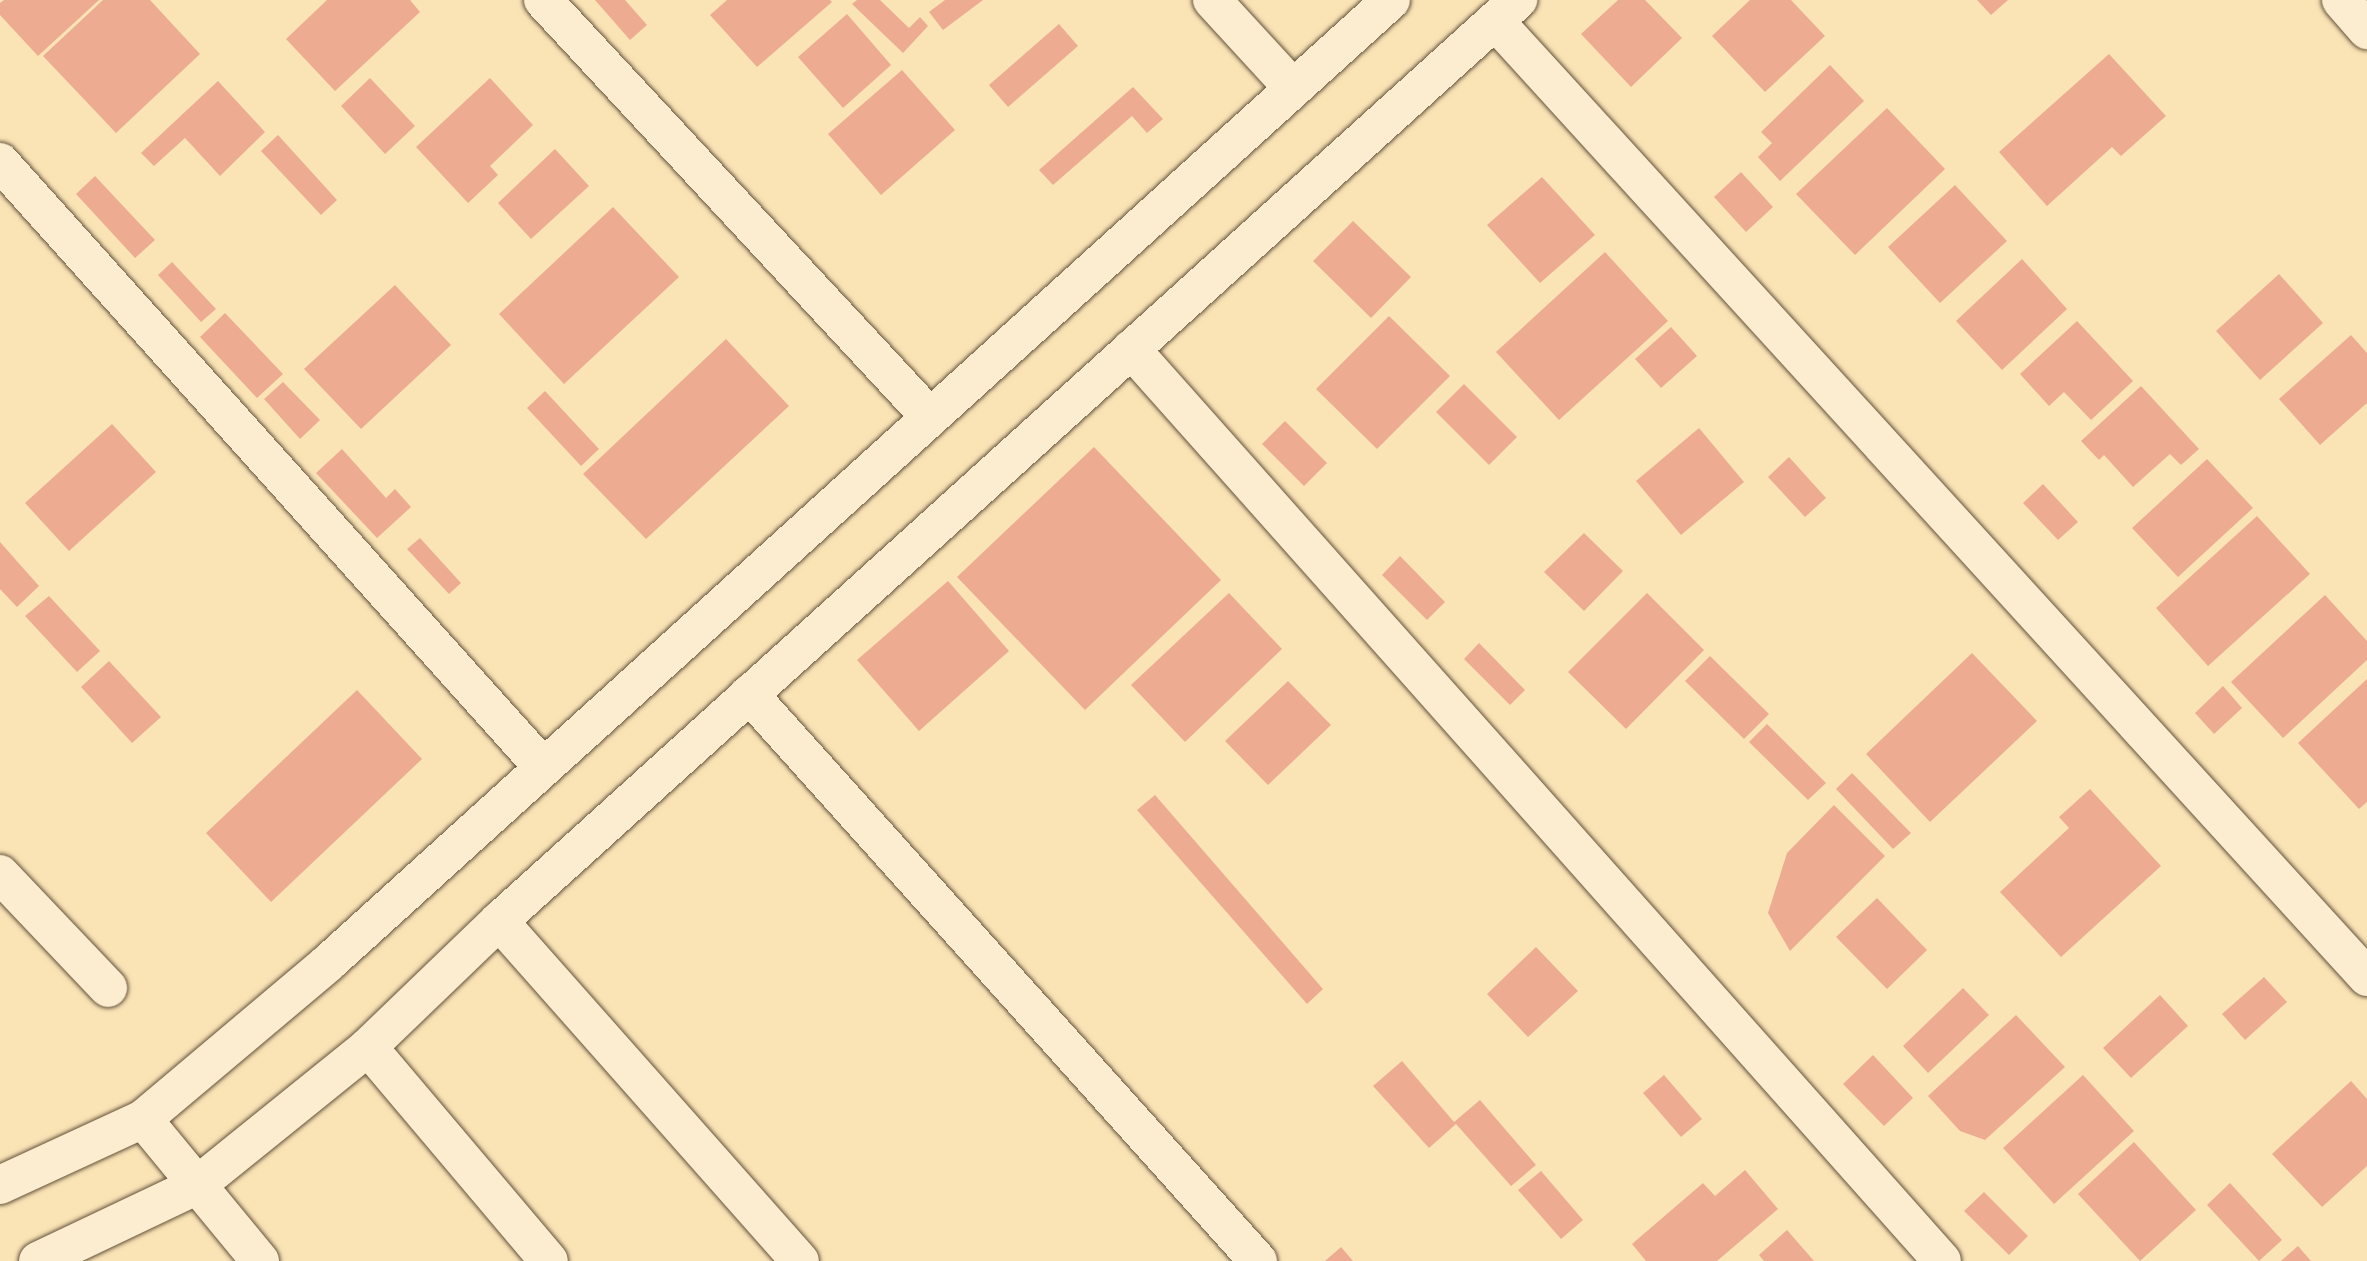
<!DOCTYPE html>
<html>
<head>
<meta charset="utf-8">
<style>
	body { margin:0 }
	#map { position:relative; width:2367px; height:1261px; overflow:hidden; background:#fae4b6; font-family:Vollkorn,serif }
	div>[style] { position:absolute }
	.building>* { inset:0; background:#edab92 }
	.roads { filter:drop-shadow(0 0 2px #64523b) drop-shadow(0 0 2px #64523b) }
	.minor>* { height:38px; margin:-19px; padding:0 19px; transform-origin:19px; border-radius:19px; background:#fcedd0 }
	span { translate:-50% -50%; white-space:nowrap; text-align:center; line-height:1.15; -webkit-text-stroke:6px #fcedd0; paint-order:stroke }
</style>
</head>
<body>
<div id="map">
	<div class="building">
		<div style="clip-path:polygon(4px 0,99px 0,38px 56px,0 15px,0 3px)"></div>
		<div style="clip-path:polygon(103px 0,150px 0,200px 54px,116px 133px,43px 56px)"></div>
		<div style="clip-path:polygon(327px 0,410px 0,420px 12px,335px 91px,286px 39px)"></div>
		<div style="clip-path:polygon(595px 0,625px 0,647px 25px,630px 40px)"></div>
		<div style="clip-path:polygon(727px 0,830px 0,832px 2px,757px 67px,710px 15px)"></div>
		<div style="clip-path:polygon(857px 0,880px 0,909px 28px,920px 17px,928px 26px,903px 53px,852px 4px)"></div>
		<div style="clip-path:polygon(945px 0,983px 0,943px 30px,929px 12px)"></div>
		<div style="clip-path:polygon(1618px 0,1645px 0,1682px 38px,1631px 87px,1581px 34px)"></div>
		<div style="clip-path:polygon(1750px 0,1791px 0,1825px 36px,1765px 92px,1712px 36px)"></div>
		<div style="clip-path:polygon(1977px 0,2008px 0,1991px 15px)"></div>
		<div style="clip-path:polygon(847px 14px,891px 65px,843px 108px,798px 57px)"></div>
		<div style="clip-path:polygon(1059px 24px,1078px 46px,1008px 107px,989px 85px)"></div>
		<div style="clip-path:polygon(2109px 54px,2166px 116px,2121px 156px,2112px 147px,2047px 206px,1999px 152px)"></div>
		<div style="clip-path:polygon(1830px 65px,1864px 101px,1780px 181px,1758px 157px,1772px 143px,1761px 132px)"></div>
		<div style="clip-path:polygon(902px 70px,955px 130px,881px 195px,828px 134px)"></div>
		<div style="clip-path:polygon(370px 78px,415px 126px,385px 154px,341px 106px)"></div>
		<div style="clip-path:polygon(490px 78px,533px 125px,490px 166px,498px 175px,468px 203px,416px 147px)"></div>
		<div style="clip-path:polygon(218px 81px,265px 132px,220px 176px,185px 138px,154px 166px,141px 153px)"></div>
		<div style="clip-path:polygon(1133px 87px,1163px 119px,1147px 133px,1132px 116px,1053px 185px,1039px 170px)"></div>
		<div style="clip-path:polygon(1887px 108px,1945px 169px,1855px 255px,1796px 194px)"></div>
		<div style="clip-path:polygon(278px 135px,337px 200px,321px 215px,261px 151px)"></div>
		<div style="clip-path:polygon(555px 149px,589px 186px,531px 239px,498px 203px)"></div>
		<div style="clip-path:polygon(1741px 172px,1773px 207px,1746px 232px,1714px 197px)"></div>
		<div style="clip-path:polygon(95px 176px,155px 240px,135px 258px,76px 194px)"></div>
		<div style="clip-path:polygon(1542px 177px,1595px 235px,1540px 283px,1487px 225px)"></div>
		<div style="clip-path:polygon(1955px 185px,2007px 241px,1940px 303px,1888px 247px)"></div>
		<div style="clip-path:polygon(613px 207px,679px 277px,564px 384px,499px 314px)"></div>
		<div style="clip-path:polygon(1353px 221px,1411px 277px,1371px 318px,1313px 261px)"></div>
		<div style="clip-path:polygon(1605px 252px,1668px 321px,1559px 420px,1496px 352px)"></div>
		<div style="clip-path:polygon(2022px 259px,2067px 309px,2002px 370px,1956px 321px)"></div>
		<div style="clip-path:polygon(172px 262px,216px 309px,201px 322px,158px 275px)"></div>
		<div style="clip-path:polygon(2279px 274px,2323px 323px,2260px 380px,2216px 331px)"></div>
		<div style="clip-path:polygon(395px 285px,451px 345px,361px 429px,304px 369px)"></div>
		<div style="clip-path:polygon(225px 313px,283px 374px,257px 398px,200px 337px)"></div>
		<div style="clip-path:polygon(1389px 316px,1450px 376px,1377px 449px,1316px 389px)"></div>
		<div style="clip-path:polygon(2077px 321px,2133px 381px,2091px 420px,2064px 392px,2049px 406px,2020px 374px)"></div>
		<div style="clip-path:polygon(1671px 327px,1697px 356px,1661px 388px,1635px 359px)"></div>
		<div style="clip-path:polygon(2351px 335px,2367px 353px,2367px 403px,2320px 445px,2279px 399px)"></div>
		<div style="clip-path:polygon(726px 339px,789px 406px,646px 539px,583px 474px)"></div>
		<div style="clip-path:polygon(283px 382px,320px 420px,300px 439px,264px 399px)"></div>
		<div style="clip-path:polygon(1464px 384px,1517px 437px,1489px 465px,1436px 412px)"></div>
		<div style="clip-path:polygon(2141px 386px,2199px 449px,2181px 465px,2170px 454px,2133px 487px,2104px 455px,2099px 460px,2081px 441px)"></div>
		<div style="clip-path:polygon(545px 391px,599px 449px,581px 466px,527px 408px)"></div>
		<div style="clip-path:polygon(1285px 421px,1327px 463px,1304px 486px,1262px 444px)"></div>
		<div style="clip-path:polygon(112px 424px,156px 472px,69px 551px,25px 503px)"></div>
		<div style="clip-path:polygon(1699px 428px,1744px 482px,1681px 535px,1636px 481px)"></div>
		<div style="clip-path:polygon(1094px 447px,1221px 580px,1085px 710px,957px 577px)"></div>
		<div style="clip-path:polygon(342px 449px,386px 498px,395px 489px,411px 507px,377px 538px,316px 473px)"></div>
		<div style="clip-path:polygon(1789px 457px,1826px 498px,1805px 517px,1768px 477px)"></div>
		<div style="clip-path:polygon(2207px 459px,2253px 508px,2178px 577px,2132px 528px)"></div>
		<div style="clip-path:polygon(2043px 484px,2078px 522px,2058px 540px,2023px 503px)"></div>
		<div style="clip-path:polygon(2257px 516px,2310px 574px,2208px 666px,2156px 608px)"></div>
		<div style="clip-path:polygon(1584px 533px,1623px 571px,1584px 611px,1544px 572px)"></div>
		<div style="clip-path:polygon(420px 538px,461px 583px,449px 594px,407px 549px)"></div>
		<div style="clip-path:polygon(0 542px,39px 586px,17px 607px,0 589px)"></div>
		<div style="clip-path:polygon(1400px 556px,1445px 602px,1427px 620px,1382px 575px)"></div>
		<div style="clip-path:polygon(948px 581px,1009px 651px,919px 731px,857px 660px)"></div>
		<div style="clip-path:polygon(1229px 593px,1282px 649px,1185px 742px,1131px 685px)"></div>
		<div style="clip-path:polygon(1647px 593px,1704px 650px,1626px 729px,1568px 672px)"></div>
		<div style="clip-path:polygon(2325px 595px,2367px 641px,2367px 660px,2283px 738px,2231px 682px)"></div>
		<div style="clip-path:polygon(49px 596px,100px 651px,77px 672px,25px 616px)"></div>
		<div style="clip-path:polygon(1479px 643px,1525px 690px,1510px 705px,1464px 659px)"></div>
		<div style="clip-path:polygon(1972px 653px,2037px 721px,1930px 822px,1866px 754px)"></div>
		<div style="clip-path:polygon(1710px 656px,1769px 714px,1744px 739px,1685px 681px)"></div>
		<div style="clip-path:polygon(109px 661px,161px 717px,132px 743px,81px 687px)"></div>
		<div style="clip-path:polygon(2367px 679px,2367px 802px,2359px 809px,2298px 743px)"></div>
		<div style="clip-path:polygon(1288px 681px,1331px 725px,1268px 785px,1225px 741px)"></div>
		<div style="clip-path:polygon(2223px 686px,2242px 708px,2214px 734px,2195px 713px)"></div>
		<div style="clip-path:polygon(357px 690px,422px 759px,271px 902px,206px 833px)"></div>
		<div style="clip-path:polygon(1767px 724px,1826px 783px,1808px 800px,1749px 742px)"></div>
		<div style="clip-path:polygon(1852px 773px,1911px 833px,1893px 849px,1836px 789px)"></div>
		<div style="clip-path:polygon(2090px 789px,2161px 866px,2061px 957px,2000px 892px,2069px 828px,2059px 817px)"></div>
		<div style="clip-path:polygon(1155px 795px,1323px 989px,1307px 1004px,1137px 810px)"></div>
		<div style="clip-path:polygon(1834px 805px,1885px 856px,1790px 951px,1768px 913px,1787px 853px)"></div>
		<div style="clip-path:polygon(1877px 898px,1927px 950px,1887px 989px,1836px 937px)"></div>
		<div style="clip-path:polygon(1536px 947px,1578px 991px,1528px 1037px,1487px 994px)"></div>
		<div style="clip-path:polygon(2264px 977px,2287px 1002px,2245px 1040px,2222px 1014px)"></div>
		<div style="clip-path:polygon(1963px 988px,1989px 1015px,1928px 1073px,1903px 1046px)"></div>
		<div style="clip-path:polygon(2160px 995px,2188px 1026px,2131px 1078px,2103px 1048px)"></div>
		<div style="clip-path:polygon(2016px 1015px,2065px 1067px,1985px 1140px,1960px 1131px,1928px 1096px)"></div>
		<div style="clip-path:polygon(1873px 1055px,1913px 1098px,1884px 1126px,1843px 1084px)"></div>
		<div style="clip-path:polygon(1402px 1061px,1454px 1122px,1480px 1100px,1536px 1165px,1511px 1186px,1456px 1124px,1429px 1148px,1373px 1086px)"></div>
		<div style="clip-path:polygon(1664px 1075px,1702px 1119px,1681px 1137px,1643px 1093px)"></div>
		<div style="clip-path:polygon(2083px 1075px,2134px 1131px,2054px 1204px,2003px 1148px)"></div>
		<div style="clip-path:polygon(2351px 1081px,2367px 1099px,2367px 1166px,2322px 1207px,2272px 1154px)"></div>
		<div style="clip-path:polygon(2134px 1142px,2196px 1210px,2140px 1261px,2078px 1194px)"></div>
		<div style="clip-path:polygon(1745px 1170px,1778px 1209px,1717px 1261px,1646px 1261px,1632px 1244px,1703px 1183px,1715px 1196px)"></div>
		<div style="clip-path:polygon(1541px 1171px,1583px 1220px,1561px 1239px,1518px 1190px)"></div>
		<div style="clip-path:polygon(2230px 1183px,2282px 1240px,2259px 1261px,2207px 1205px)"></div>
		<div style="clip-path:polygon(1984px 1192px,2028px 1236px,2009px 1255px,1964px 1211px)"></div>
		<div style="clip-path:polygon(1787px 1230px,1814px 1261px,1764px 1261px,1759px 1255px)"></div>
		<div style="clip-path:polygon(2298px 1246px,2311px 1261px,2281px 1261px)"></div>
		<div style="clip-path:polygon(1341px 1247px,1353px 1261px,1325px 1261px)"></div>
	</div>
	<div class="roads">
		<div class="minor">
			<div style="left:543px;top:0;width:569px;rotate:47.14deg"></div>
			<div style="left:1212px;top:0;width:120px;rotate:47.4deg"></div>
			<div style="left:2341px;top:0;width:40px;rotate:49deg"></div>
			<div style="left:1495px;top:21px;width:1294px;rotate:47.63deg"></div>
			<div style="left:0;top:162px;width:812px;rotate:48.1deg"></div>
			<div style="left:1131px;top:349px;width:1220px;rotate:48.35deg"></div>
			<div style="left:749px;top:694px;width:762px;rotate:48.09deg"></div>
			<div style="left:0;top:874px;width:157px;rotate:46.5deg"></div>
			<div style="left:499px;top:921px;width:454px;rotate:48.5deg"></div>
			<div style="left:368px;top:1047px;width:280px;rotate:49.8deg"></div>
			<div style="left:143px;top:1119px;width:184px;rotate:50.5deg"></div>
			<div style="left:0;top:1185px;width:157px;rotate:-24.8deg"></div>
			<div style="left:143px;top:1119px;width:242px;rotate:-40.1deg"></div>
			<div style="left:328px;top:963px;width:1434px;rotate:-42.17deg"></div>
			<div style="left:38px;top:1261px;width:175px;rotate:-25.4deg"></div>
			<div style="left:196px;top:1186px;width:221px;rotate:-38.9deg"></div>
			<div style="left:368px;top:1047px;width:182px;rotate:-43.9deg"></div>
			<div style="left:499px;top:921px;width:1374px;rotate:-42.11deg"></div>
		</div>
	</div>
</div>
</body>
</html>
